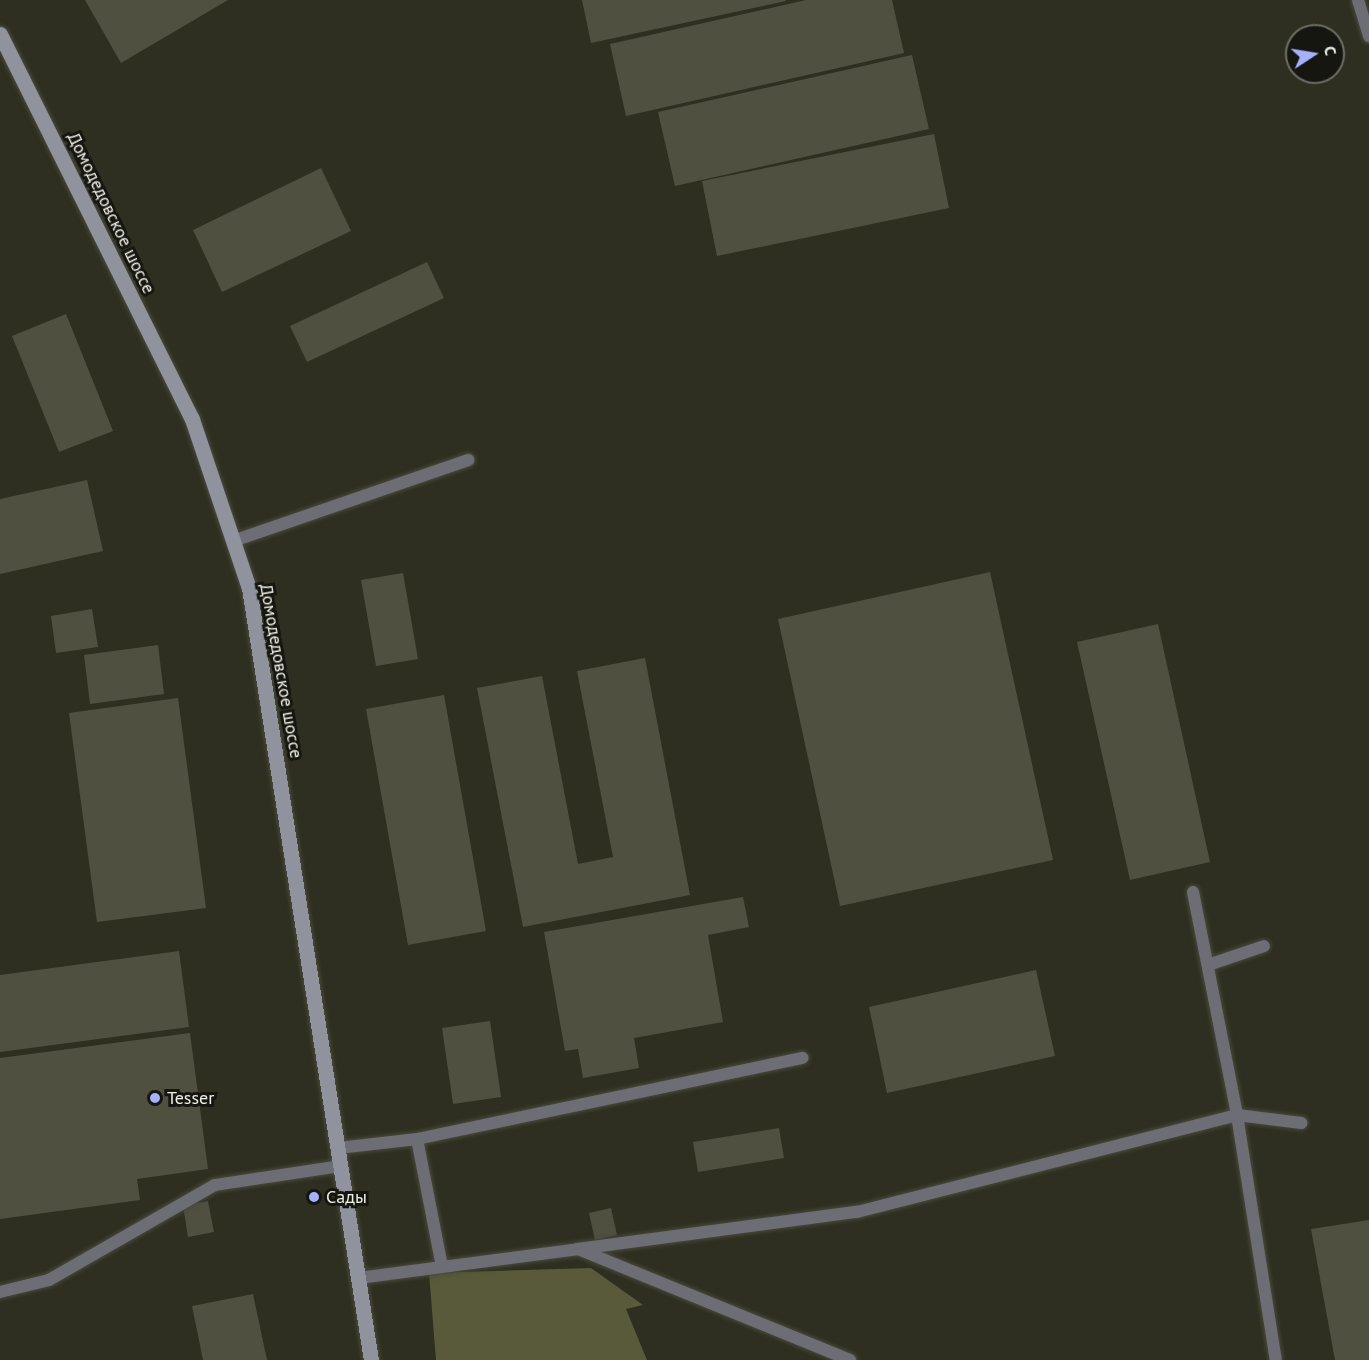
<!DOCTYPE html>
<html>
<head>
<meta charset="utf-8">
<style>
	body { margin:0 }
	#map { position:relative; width:1369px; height:1360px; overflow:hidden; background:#2e2f20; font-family:"PT Sans",sans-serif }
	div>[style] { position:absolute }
	.green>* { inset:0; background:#585a39 }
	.building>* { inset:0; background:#4f5040 }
	.roads { filter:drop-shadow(0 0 2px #494a3c) drop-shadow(0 0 2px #494a3c) }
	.service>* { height:12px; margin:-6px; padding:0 6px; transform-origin:6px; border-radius:6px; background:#6d6e75 }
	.secondary>* { height:15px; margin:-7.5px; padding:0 7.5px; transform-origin:7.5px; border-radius:7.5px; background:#90929e }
	.dots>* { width:16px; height:16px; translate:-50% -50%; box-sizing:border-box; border:3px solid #161610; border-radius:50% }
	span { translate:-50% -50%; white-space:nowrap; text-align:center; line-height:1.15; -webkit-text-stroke:6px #161610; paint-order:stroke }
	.street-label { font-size:18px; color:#eeefe5 }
	.poi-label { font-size:18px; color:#eeefe5 }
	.left { translate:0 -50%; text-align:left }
	.north { position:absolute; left:1285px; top:24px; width:60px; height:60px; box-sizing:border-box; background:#161610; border:2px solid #6c6d65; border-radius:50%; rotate:78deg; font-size:16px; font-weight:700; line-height:24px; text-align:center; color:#eeefe5 }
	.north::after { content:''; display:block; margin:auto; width:21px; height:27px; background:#a6b1fc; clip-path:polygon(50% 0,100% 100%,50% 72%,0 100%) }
</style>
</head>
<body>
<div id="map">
	<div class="green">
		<div style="clip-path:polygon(591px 1268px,643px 1305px,626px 1309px,647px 1360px,436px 1360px,429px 1273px)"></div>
	</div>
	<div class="building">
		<div style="clip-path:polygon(85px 0,228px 0,121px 63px)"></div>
		<div style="clip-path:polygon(582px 0,785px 0,786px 1px,591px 43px)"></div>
		<div style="clip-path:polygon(806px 0,892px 0,904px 53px,626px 116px,610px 44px)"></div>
		<div style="clip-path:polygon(912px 55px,929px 129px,675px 186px,658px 112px)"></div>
		<div style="clip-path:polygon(934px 134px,949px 208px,717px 256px,702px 181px)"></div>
		<div style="clip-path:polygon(321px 168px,351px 231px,222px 292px,193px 230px)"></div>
		<div style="clip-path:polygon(427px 262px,444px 298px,307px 362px,290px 326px)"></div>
		<div style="clip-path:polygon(66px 314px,113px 431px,59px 452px,12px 336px)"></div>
		<div style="clip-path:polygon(87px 480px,103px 551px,0 574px,0 499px)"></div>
		<div style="clip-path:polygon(990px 572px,1053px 860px,840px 906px,778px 619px)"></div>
		<div style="clip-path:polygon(403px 573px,418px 659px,376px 666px,361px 580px)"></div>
		<div style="clip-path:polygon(92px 609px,98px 647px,56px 653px,51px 616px)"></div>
		<div style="clip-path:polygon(1158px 624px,1210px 862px,1130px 880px,1077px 642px)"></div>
		<div style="clip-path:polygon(158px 645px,164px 694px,90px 704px,84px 655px)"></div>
		<div style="clip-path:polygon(645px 658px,690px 895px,523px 927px,477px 688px,542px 676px,578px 864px,613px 857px,577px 671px)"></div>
		<div style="clip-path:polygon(444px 695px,486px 931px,408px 945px,366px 709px)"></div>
		<div style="clip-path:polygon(178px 698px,206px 908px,97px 922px,69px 713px)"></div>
		<div style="clip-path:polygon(743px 897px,749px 927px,708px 935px,723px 1022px,634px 1038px,639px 1068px,583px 1078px,578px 1049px,565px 1051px,544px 932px)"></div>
		<div style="clip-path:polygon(179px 951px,189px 1027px,0 1052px,0 975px)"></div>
		<div style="clip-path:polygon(1036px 970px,1055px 1056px,887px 1093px,869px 1007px)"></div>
		<div style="clip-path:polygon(490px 1021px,501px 1097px,453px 1104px,442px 1028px)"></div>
		<div style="clip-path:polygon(190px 1033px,208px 1169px,137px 1179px,140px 1200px,0 1219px,0 1058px)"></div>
		<div style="clip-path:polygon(779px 1128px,784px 1158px,698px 1172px,693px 1142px)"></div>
		<div style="clip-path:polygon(208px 1201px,214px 1232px,188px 1237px,183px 1206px)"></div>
		<div style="clip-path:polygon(611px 1208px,617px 1235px,595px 1240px,589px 1213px)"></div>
		<div style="clip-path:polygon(1369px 1220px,1369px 1360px,1335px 1360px,1311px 1229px)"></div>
		<div style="clip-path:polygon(253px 1294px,267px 1360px,203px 1360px,192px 1306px)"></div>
	</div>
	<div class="roads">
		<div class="service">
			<div style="left:1358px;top:0;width:38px;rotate:73deg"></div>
			<div style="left:233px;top:541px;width:249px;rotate:-19deg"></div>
			<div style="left:1193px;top:892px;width:227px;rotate:78.8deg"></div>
			<div style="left:1237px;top:1115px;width:248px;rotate:81deg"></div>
			<div style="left:1208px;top:965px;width:59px;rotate:-18.7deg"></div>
			<div style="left:417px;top:1139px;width:394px;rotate:-11.9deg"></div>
			<div style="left:338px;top:1148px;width:80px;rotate:-6.5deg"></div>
			<div style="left:417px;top:1139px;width:129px;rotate:78.9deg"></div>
			<div style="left:578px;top:1249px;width:281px;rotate:-7.6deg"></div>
			<div style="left:857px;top:1212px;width:392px;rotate:-14.3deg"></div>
			<div style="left:1237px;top:1115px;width:65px;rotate:7deg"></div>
			<div style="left:359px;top:1278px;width:221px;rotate:-7.5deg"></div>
			<div style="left:578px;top:1249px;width:294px;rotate:22.2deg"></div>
			<div style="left:0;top:1292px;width:50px;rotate:-13.8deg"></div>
			<div style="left:49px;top:1280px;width:191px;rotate:-29.8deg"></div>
			<div style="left:215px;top:1185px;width:127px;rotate:-8.6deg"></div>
		</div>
		<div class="secondary">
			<div style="left:0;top:34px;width:430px;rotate:63.5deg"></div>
			<div style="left:192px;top:419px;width:178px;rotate:71.4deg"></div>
			<div style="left:249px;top:588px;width:782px;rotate:81.02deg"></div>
		</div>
	</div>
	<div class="dots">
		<div style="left:155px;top:1098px;background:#a6b1fc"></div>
		<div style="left:314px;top:1197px;background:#a6b1fc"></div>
	</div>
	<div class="street-label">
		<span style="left:111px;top:213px;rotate:64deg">Домодедовское шоссе</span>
		<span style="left:281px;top:671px;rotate:80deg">Домодедовское шоссе</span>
	</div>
	<div class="poi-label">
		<span class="left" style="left:167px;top:1098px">Tesser</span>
		<span class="left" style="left:326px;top:1197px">Сады</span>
	</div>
	<div class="north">С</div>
</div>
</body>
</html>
